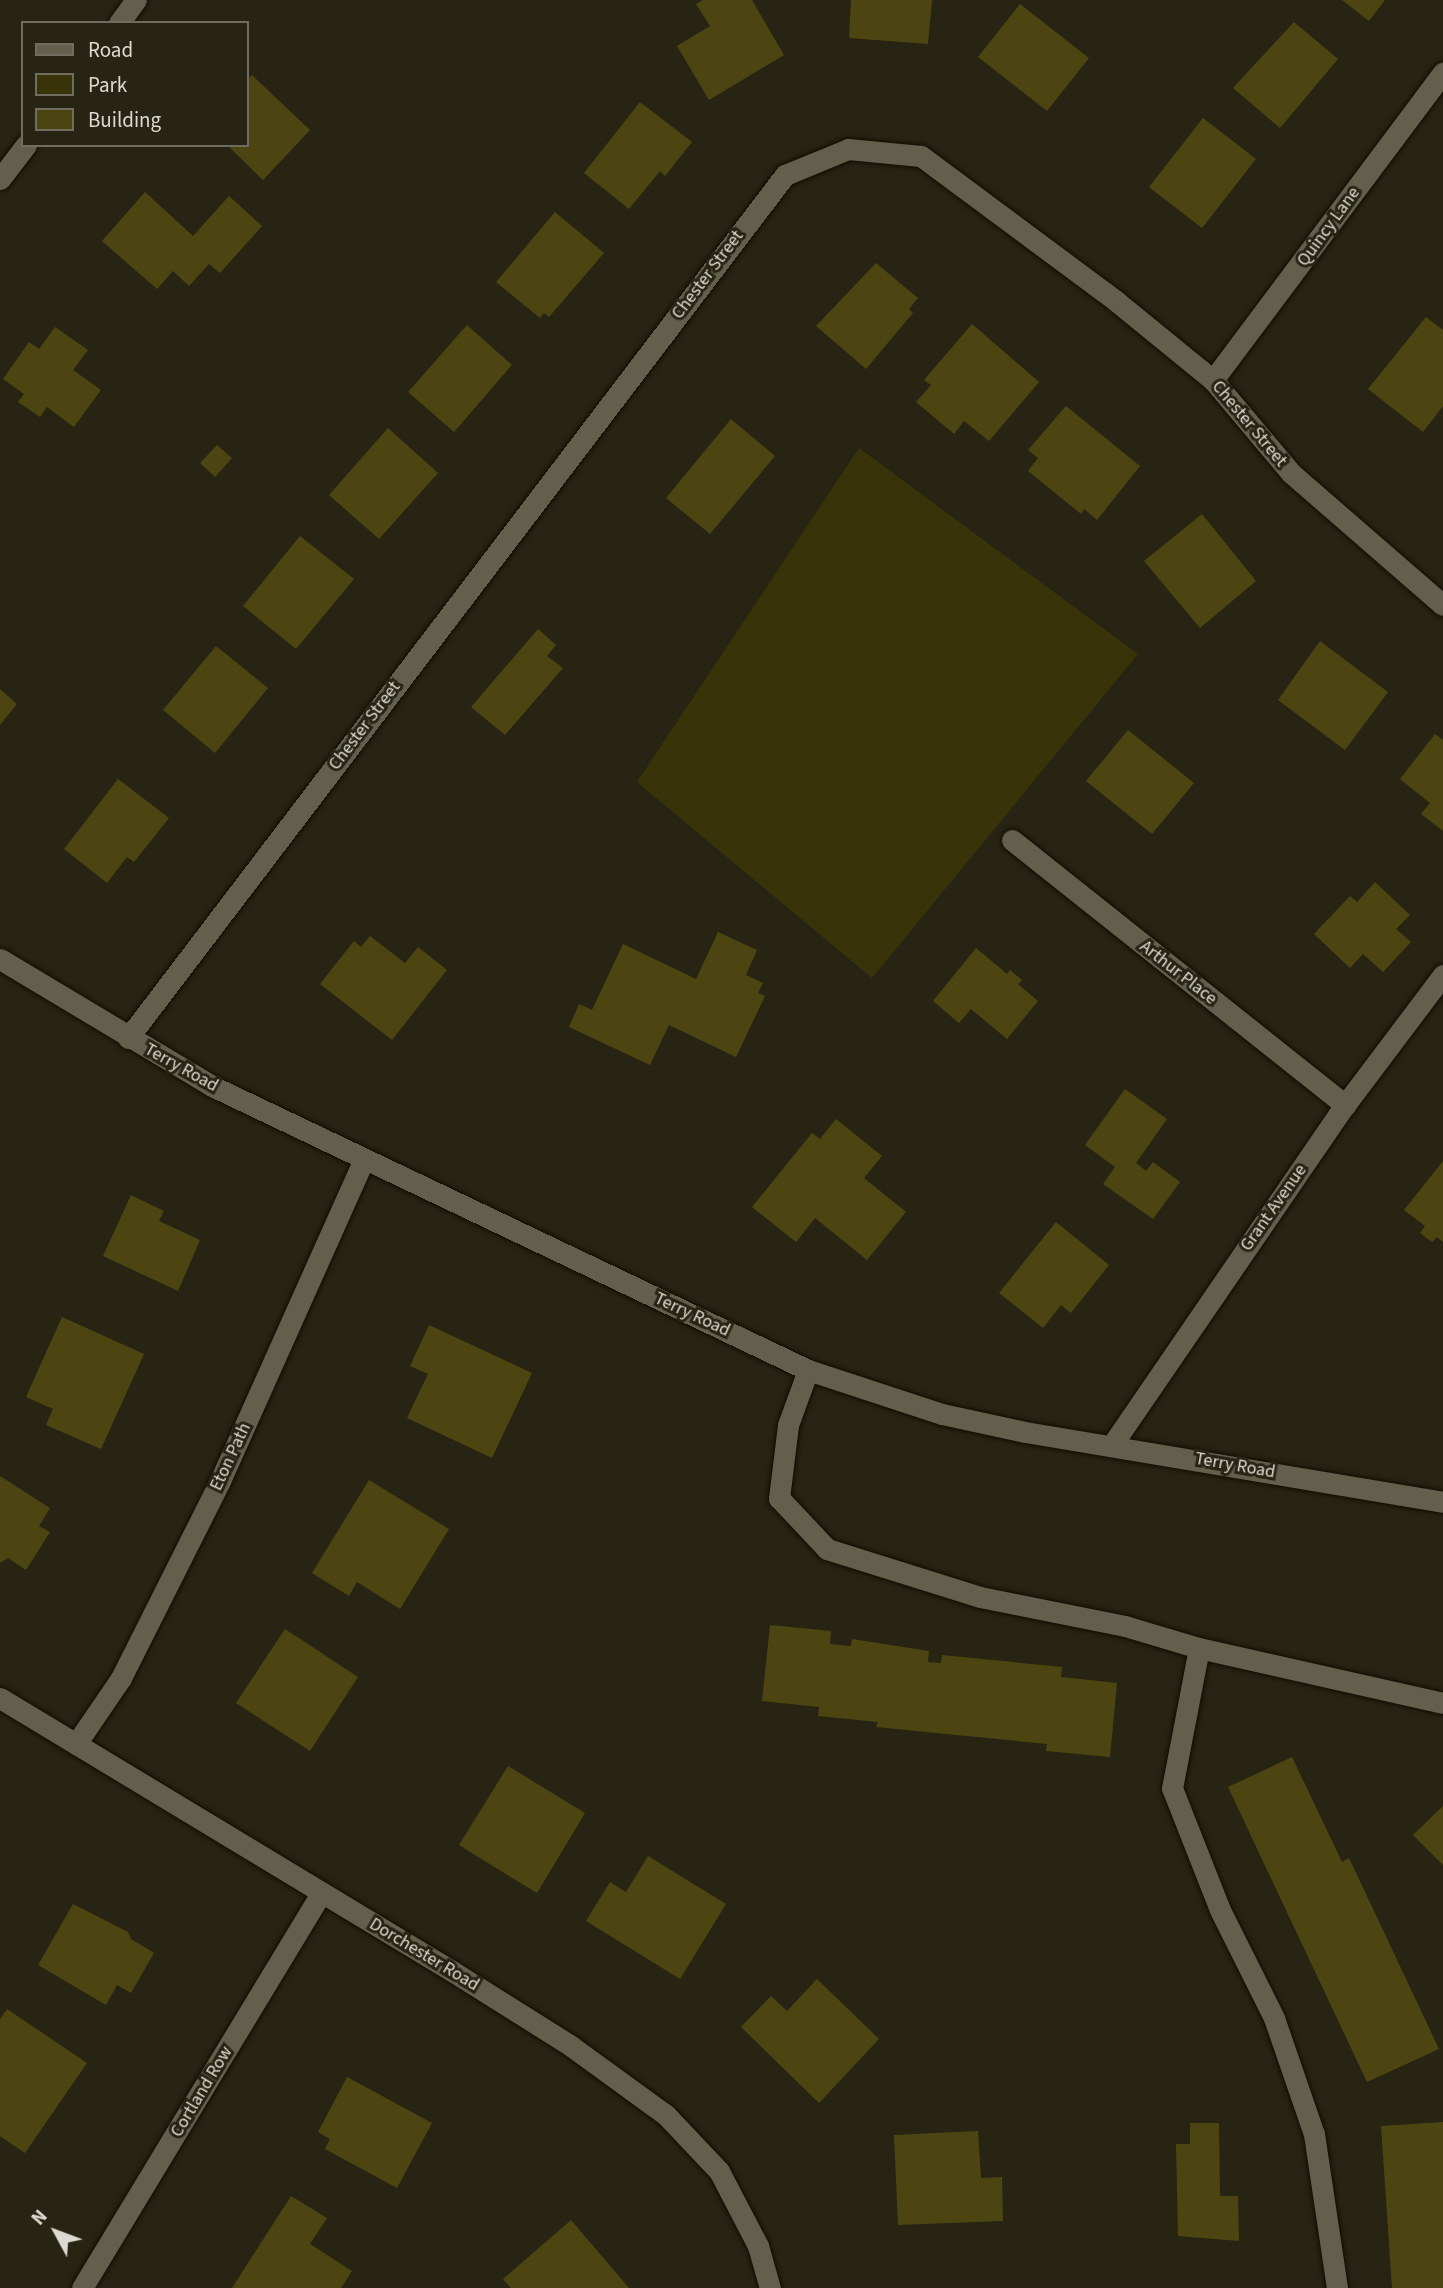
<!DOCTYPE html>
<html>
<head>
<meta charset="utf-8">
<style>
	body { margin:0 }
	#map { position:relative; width:1443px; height:2288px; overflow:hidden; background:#272414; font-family:"Source Sans 3",sans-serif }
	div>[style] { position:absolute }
	.green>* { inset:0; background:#39330a }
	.building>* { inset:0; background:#4d4511 }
	.roads { filter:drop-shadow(0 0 2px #100d01) drop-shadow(0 0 2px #100d01) }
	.street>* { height:21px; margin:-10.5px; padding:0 10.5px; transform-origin:10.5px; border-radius:10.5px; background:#625f4c }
	.secondary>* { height:21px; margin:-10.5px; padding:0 10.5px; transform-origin:10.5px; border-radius:10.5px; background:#625f4c }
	span { translate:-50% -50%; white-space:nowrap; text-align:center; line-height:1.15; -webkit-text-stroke:6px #272414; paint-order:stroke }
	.street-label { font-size:18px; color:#dddbd1 }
	.legend { position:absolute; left:21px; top:21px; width:228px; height:126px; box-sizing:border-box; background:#272414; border:2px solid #706d60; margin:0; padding:9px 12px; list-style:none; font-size:21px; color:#dddbd1 }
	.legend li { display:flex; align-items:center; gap:14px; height:35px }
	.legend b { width:35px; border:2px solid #706d60 }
	.north { position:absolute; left:21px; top:2197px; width:70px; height:70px; -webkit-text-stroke:5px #272414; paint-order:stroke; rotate:311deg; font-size:19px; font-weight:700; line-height:28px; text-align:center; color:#dddbd1 }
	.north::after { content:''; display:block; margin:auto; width:24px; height:32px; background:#dddbd1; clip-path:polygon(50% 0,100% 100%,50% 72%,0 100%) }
</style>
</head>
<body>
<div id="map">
	<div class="green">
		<div style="clip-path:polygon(859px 448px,1138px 654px,872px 978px,637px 782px)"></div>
	</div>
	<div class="building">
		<div style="clip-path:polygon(703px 0,752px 0,784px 55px,709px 100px,677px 46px,710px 26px,696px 4px)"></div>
		<div style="clip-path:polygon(851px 0,932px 0,928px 44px,849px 38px)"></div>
		<div style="clip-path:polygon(1342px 0,1385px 0,1369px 21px)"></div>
		<div style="clip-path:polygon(1020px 4px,1089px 58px,1047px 111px,978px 57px)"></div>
		<div style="clip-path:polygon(1294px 22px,1338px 59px,1280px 128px,1233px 88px)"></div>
		<div style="clip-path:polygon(252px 75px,310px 130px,263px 180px,227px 145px,247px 145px,247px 80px)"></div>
		<div style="clip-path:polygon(640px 102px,692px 142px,665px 176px,660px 171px,629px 209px,584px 173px)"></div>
		<div style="clip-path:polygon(1203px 118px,1256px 159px,1202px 228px,1149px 187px)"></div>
		<div style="clip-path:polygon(145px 192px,193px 236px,229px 196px,262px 226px,220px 273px,209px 264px,189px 286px,173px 271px,157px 289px,102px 241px)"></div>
		<div style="clip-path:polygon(555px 212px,604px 253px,549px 317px,544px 313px,540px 318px,496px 282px)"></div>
		<div style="clip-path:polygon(876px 263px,918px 298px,909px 309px,913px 313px,866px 369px,816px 326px)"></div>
		<div style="clip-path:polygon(1426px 317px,1443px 330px,1443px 406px,1423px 432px,1368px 389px)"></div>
		<div style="clip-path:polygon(972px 324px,1039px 382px,989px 441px,964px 421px,954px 434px,916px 402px,931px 385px,924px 380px)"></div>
		<div style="clip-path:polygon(467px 325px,512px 365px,454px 432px,408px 392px)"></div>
		<div style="clip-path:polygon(55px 327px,88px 350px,73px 370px,101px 390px,74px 427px,47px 407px,40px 417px,18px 402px,24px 394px,3px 379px,29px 342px,39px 349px)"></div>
		<div style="clip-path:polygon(1066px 406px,1140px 466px,1097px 520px,1084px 509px,1081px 514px,1028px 471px,1038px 458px,1028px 450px)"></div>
		<div style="clip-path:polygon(731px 419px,775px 456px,710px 534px,666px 498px)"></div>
		<div style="clip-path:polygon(388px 428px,438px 473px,379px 539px,329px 495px)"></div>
		<div style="clip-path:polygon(217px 445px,232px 458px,215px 477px,200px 463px)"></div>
		<div style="clip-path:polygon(1202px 514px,1256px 581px,1200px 628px,1144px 561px)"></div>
		<div style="clip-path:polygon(300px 536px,354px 579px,296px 649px,243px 606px)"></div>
		<div style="clip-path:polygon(538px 629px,556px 645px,547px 656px,563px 668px,505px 735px,471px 707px)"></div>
		<div style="clip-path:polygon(1320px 641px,1388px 692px,1345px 750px,1278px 700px)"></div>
		<div style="clip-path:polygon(216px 646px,268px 688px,215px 753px,163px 710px)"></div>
		<div style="clip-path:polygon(0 689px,17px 704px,0 725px)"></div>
		<div style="clip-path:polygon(1128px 730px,1194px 783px,1152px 834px,1086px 781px)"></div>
		<div style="clip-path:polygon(1435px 734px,1443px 740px,1443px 831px,1421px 814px,1430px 803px,1400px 779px)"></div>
		<div style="clip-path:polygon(118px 779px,169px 818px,134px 862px,127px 857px,107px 883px,64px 849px)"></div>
		<div style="clip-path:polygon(1375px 882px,1410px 915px,1396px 929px,1411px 942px,1383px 972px,1363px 954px,1350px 968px,1314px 934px,1350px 896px,1357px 902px)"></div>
		<div style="clip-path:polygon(718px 932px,757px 950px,746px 975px,763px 983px,758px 993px,765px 996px,736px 1057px,669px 1025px,650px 1065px,569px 1027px,579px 1004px,592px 1010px,623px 944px,696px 979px)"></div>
		<div style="clip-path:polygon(370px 936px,405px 963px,418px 947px,447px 970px,392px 1040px,320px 984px,354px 941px,361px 947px)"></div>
		<div style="clip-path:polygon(976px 948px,1007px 974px,1010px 970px,1022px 980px,1018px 984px,1038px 1001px,1007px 1039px,971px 1009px,959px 1023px,933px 1001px)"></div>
		<div style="clip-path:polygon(1125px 1089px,1167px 1119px,1136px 1163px,1146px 1171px,1153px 1162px,1180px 1182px,1153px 1219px,1103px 1184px,1115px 1167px,1085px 1145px)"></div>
		<div style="clip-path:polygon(836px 1119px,882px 1156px,864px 1178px,906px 1212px,867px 1260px,815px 1218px,796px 1242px,752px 1207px,812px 1133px,820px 1139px)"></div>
		<div style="clip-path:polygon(1443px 1161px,1443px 1242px,1437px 1237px,1432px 1242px,1420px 1233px,1425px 1226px,1404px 1210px)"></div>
		<div style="clip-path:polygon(131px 1195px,164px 1211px,159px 1221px,200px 1240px,178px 1291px,103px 1256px)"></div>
		<div style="clip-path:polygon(1056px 1222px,1109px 1265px,1071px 1313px,1061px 1305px,1043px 1328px,999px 1293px)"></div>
		<div style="clip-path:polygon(62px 1317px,144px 1354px,101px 1449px,46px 1425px,53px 1409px,26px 1397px)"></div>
		<div style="clip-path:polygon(429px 1325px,532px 1373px,492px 1458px,407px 1418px,428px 1374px,410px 1366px)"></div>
		<div style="clip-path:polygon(0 1476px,50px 1508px,39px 1526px,50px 1532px,26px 1570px,8px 1558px,0 1563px)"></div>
		<div style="clip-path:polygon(369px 1480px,449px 1529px,400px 1609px,357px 1582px,349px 1596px,312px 1573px)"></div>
		<div style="clip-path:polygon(770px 1625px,831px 1631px,830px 1644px,851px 1646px,852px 1639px,929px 1651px,928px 1662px,941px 1663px,942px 1655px,1062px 1667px,1061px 1677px,1117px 1683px,1110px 1757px,1046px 1751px,1047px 1744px,876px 1727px,878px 1722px,818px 1716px,819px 1707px,762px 1701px)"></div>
		<div style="clip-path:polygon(285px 1629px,358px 1677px,310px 1751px,236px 1703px)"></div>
		<div style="clip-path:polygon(1292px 1757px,1342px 1862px,1349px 1858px,1439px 2049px,1367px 2082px,1228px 1787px)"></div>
		<div style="clip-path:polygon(508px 1766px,585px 1813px,537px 1893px,459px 1845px)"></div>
		<div style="clip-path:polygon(1443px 1806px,1443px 1865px,1413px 1835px)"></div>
		<div style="clip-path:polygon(648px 1856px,726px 1904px,680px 1979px,586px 1921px,610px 1882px,626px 1892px)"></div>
		<div style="clip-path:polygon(73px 1904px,128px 1932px,131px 1939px,154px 1953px,131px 1993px,117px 1985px,106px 2005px,38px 1965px)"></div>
		<div style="clip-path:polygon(817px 1979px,879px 2039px,819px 2103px,741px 2027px,771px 1996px,787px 2011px)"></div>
		<div style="clip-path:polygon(7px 2009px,87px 2063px,25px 2153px,0 2136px,0 2019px)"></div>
		<div style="clip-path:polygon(347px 2077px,432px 2123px,397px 2188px,325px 2149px,330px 2139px,318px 2132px)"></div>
		<div style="clip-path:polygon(1443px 2122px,1443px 2288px,1392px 2288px,1381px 2126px)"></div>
		<div style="clip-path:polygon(1190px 2123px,1219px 2123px,1220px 2196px,1238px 2196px,1239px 2241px,1178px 2236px,1176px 2144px,1190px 2144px)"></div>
		<div style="clip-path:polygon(978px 2131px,981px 2178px,1002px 2177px,1003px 2221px,898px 2225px,894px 2135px)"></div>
		<div style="clip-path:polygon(291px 2196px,327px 2218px,310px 2244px,352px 2271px,341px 2288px,232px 2288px)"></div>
		<div style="clip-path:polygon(571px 2220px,629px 2288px,511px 2288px,503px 2279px)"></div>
	</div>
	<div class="roads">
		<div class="street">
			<div style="left:119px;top:23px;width:29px;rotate:-54deg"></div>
			<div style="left:0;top:179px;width:43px;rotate:-52.6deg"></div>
			<div style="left:1213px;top:380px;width:384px;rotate:-53.2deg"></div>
			<div style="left:1012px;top:840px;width:426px;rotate:38.5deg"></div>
			<div style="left:128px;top:1038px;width:1085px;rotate:-52.72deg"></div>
			<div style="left:785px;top:175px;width:68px;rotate:-22.4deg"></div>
			<div style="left:848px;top:149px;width:73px;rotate:5.5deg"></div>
			<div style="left:921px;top:156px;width:243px;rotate:36.6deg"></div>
			<div style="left:1116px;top:301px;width:125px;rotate:39.2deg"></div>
			<div style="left:1213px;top:380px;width:121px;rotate:50deg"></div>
			<div style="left:1291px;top:473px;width:201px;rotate:41deg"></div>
			<div style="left:808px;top:1370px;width:59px;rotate:110deg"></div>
			<div style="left:788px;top:1425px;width:74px;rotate:97deg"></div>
			<div style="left:779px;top:1498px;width:70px;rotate:46.7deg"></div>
			<div style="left:827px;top:1549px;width:160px;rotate:17.4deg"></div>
			<div style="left:980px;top:1597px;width:148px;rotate:11.3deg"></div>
			<div style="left:1125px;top:1626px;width:77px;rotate:16.6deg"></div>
			<div style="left:1199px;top:1648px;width:143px;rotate:100.9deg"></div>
			<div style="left:1172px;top:1788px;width:131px;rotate:68.5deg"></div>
			<div style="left:1220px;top:1910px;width:121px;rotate:63.4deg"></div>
			<div style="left:1274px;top:2018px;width:123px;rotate:71deg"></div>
			<div style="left:1314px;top:2134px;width:156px;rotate:81.5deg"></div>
			<div style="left:1112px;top:1445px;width:412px;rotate:-55.6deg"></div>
			<div style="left:1345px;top:1105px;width:163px;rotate:-53deg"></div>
			<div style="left:1199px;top:1648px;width:250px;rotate:12.7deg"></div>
			<div style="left:0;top:1698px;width:528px;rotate:31.13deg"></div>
			<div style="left:452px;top:1971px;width:141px;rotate:32.2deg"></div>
			<div style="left:571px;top:2046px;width:117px;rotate:36deg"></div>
			<div style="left:666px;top:2115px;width:77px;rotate:46.6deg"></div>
			<div style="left:719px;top:2171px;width:85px;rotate:62.5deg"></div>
			<div style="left:758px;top:2246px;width:44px;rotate:74.1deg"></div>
			<div style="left:76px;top:1744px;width:80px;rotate:-55.7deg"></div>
			<div style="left:121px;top:1678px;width:220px;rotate:-63.3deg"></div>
			<div style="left:220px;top:1481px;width:353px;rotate:-65.9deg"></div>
			<div style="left:82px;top:2288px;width:459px;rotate:-58.8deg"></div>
		</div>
		<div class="secondary">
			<div style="left:0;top:959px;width:247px;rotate:30.9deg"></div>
			<div style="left:212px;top:1086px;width:660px;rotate:25.48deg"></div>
			<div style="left:808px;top:1370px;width:141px;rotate:18.2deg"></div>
			<div style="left:942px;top:1414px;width:85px;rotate:12.2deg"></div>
			<div style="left:1025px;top:1432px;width:424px;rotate:9.5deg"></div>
		</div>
	</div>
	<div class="street-label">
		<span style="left:1329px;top:227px;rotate:-54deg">Quincy Lane</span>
		<span style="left:708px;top:275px;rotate:-53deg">Chester Street</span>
		<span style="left:1249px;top:424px;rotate:50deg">Chester Street</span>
		<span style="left:365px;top:726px;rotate:-53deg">Chester Street</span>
		<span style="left:1178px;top:973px;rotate:38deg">Arthur Place</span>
		<span style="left:181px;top:1068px;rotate:29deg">Terry Road</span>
		<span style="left:1274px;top:1208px;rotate:-55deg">Grant Avenue</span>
		<span style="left:692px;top:1315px;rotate:25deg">Terry Road</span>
		<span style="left:231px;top:1457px;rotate:-65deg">Eton Path</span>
		<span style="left:1235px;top:1466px;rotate:10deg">Terry Road</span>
		<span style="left:424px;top:1955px;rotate:31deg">Dorchester Road</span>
		<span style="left:202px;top:2092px;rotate:-59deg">Cortland Row</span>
	</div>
	<ul class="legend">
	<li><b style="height:9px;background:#625f4c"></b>Road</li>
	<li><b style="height:19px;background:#39330a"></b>Park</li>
	<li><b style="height:19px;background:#4d4511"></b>Building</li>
	</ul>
	<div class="north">N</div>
</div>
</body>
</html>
